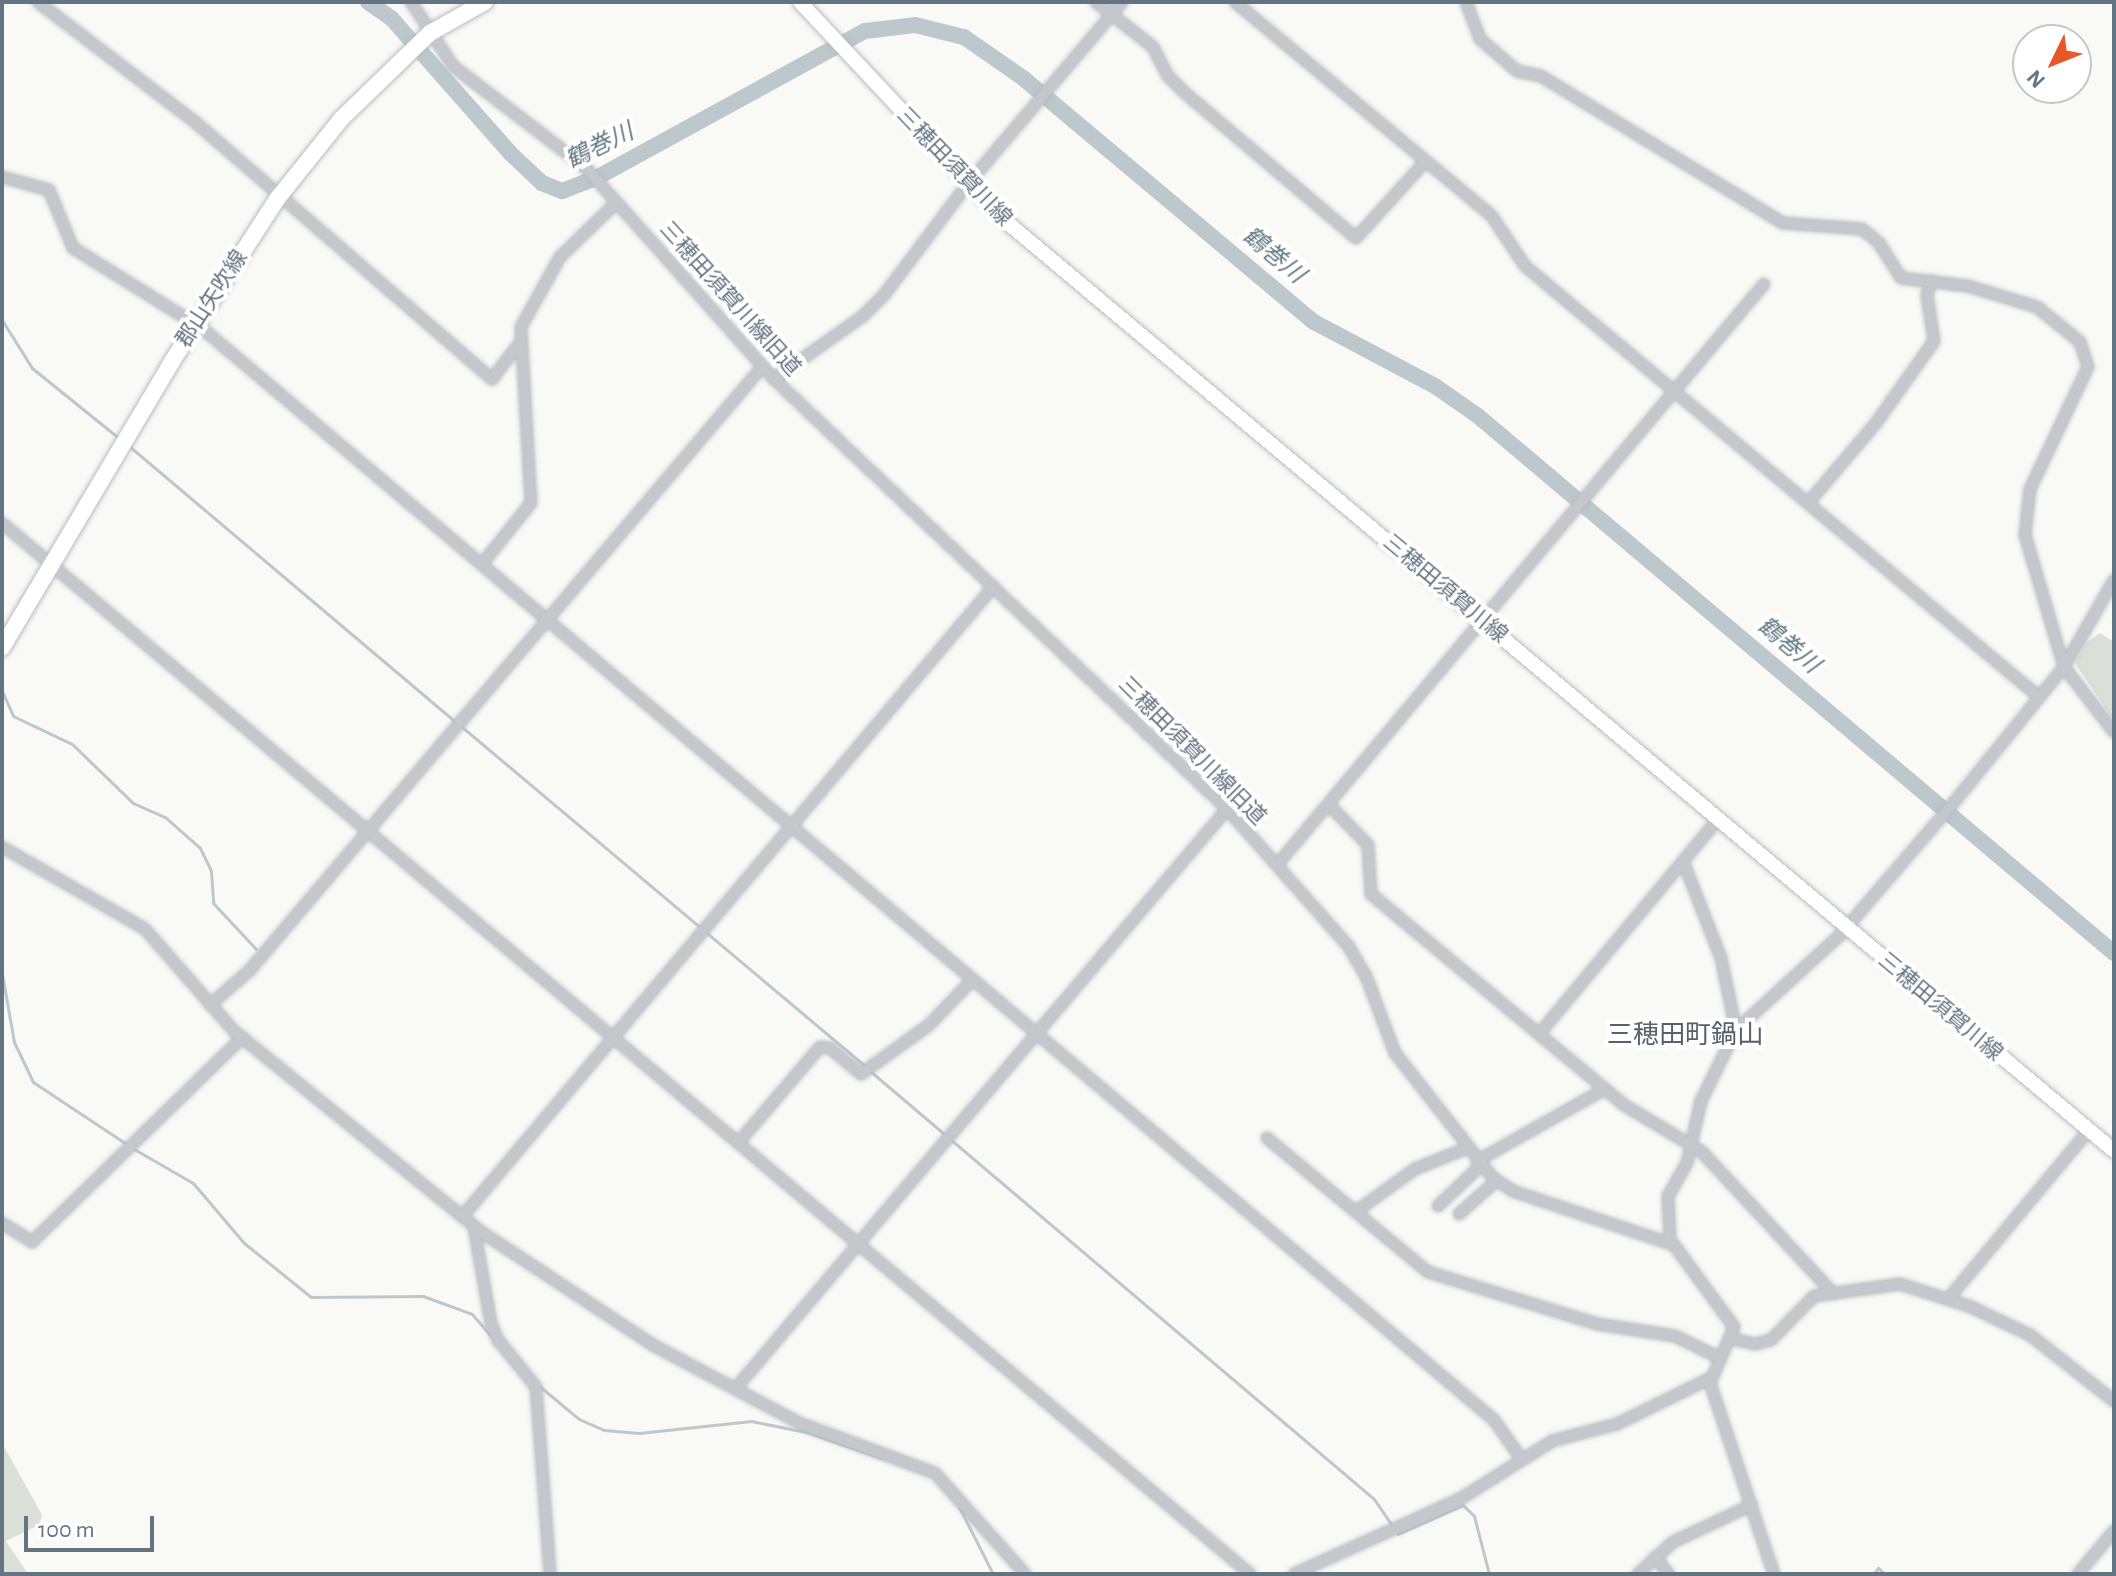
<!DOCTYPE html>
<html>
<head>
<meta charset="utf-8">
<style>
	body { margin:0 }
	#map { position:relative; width:2116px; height:1576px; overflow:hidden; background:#f9f9f6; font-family:"Alegreya Sans","Noto Sans JP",sans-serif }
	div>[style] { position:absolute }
	.green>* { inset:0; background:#dae0d7 }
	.stream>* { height:3px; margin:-1.5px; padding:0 1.5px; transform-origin:1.5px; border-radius:1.5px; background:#bcc8cc }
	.river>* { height:16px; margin:-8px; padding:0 8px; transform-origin:8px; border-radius:8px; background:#bcc8cc }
	.roads { filter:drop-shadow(0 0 2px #b6bcc0) drop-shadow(0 0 2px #b6bcc0) }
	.minor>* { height:10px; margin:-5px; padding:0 5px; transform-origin:5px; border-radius:5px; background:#c4c8cc }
	.secondary>* { height:14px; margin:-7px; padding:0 7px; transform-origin:7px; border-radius:7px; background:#fff }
	.primary>* { height:16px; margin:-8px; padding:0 8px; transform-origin:8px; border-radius:8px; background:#fff }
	span { translate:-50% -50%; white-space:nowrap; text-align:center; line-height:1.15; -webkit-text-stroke:8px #fff; paint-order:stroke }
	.street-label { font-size:22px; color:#637482 }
	.water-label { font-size:24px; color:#637a83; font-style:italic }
	.quarter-label { font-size:26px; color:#55626c }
	.frame { position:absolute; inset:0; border:4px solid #637482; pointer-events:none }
	.north { position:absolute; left:2012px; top:24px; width:80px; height:80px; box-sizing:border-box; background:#fff; border:2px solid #c1c7cd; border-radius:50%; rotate:227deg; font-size:22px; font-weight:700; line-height:32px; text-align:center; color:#637482 }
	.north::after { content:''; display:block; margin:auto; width:28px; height:36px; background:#e75728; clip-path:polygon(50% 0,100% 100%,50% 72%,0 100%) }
	.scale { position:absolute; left:24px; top:1516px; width:130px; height:36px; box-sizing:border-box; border:4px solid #637482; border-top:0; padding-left:10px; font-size:24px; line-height:28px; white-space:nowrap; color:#637482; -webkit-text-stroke:6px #fff; paint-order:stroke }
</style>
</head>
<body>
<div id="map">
	<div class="green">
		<div style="clip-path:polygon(2100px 633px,2114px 642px,2114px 721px,2075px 663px,2086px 643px)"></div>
		<div style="clip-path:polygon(2px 1443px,42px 1515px,39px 1525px,6px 1541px,28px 1574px,2px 1574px)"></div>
	</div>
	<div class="stream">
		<div style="left:2px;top:320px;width:57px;rotate:58deg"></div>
		<div style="left:32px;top:368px;width:113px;rotate:38.9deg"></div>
		<div style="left:129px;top:446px;width:428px;rotate:40.2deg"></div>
		<div style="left:2px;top:691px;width:27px;rotate:66deg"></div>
		<div style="left:13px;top:716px;width:65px;rotate:25.4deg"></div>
		<div style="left:72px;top:744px;width:85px;rotate:44deg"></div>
		<div style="left:133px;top:803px;width:35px;rotate:24deg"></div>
		<div style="left:165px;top:817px;width:47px;rotate:41.5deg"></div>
		<div style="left:200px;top:848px;width:25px;rotate:64deg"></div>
		<div style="left:211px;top:871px;width:32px;rotate:86deg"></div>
		<div style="left:213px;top:903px;width:63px;rotate:46.9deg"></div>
		<div style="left:462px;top:727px;width:527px;rotate:40.07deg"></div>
		<div style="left:2px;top:974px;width:69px;rotate:80deg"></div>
		<div style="left:14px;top:1042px;width:44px;rotate:64.6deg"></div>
		<div style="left:33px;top:1082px;width:114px;rotate:33.6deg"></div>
		<div style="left:870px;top:1071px;width:661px;rotate:40.34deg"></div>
		<div style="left:1374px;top:1499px;width:42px;rotate:55.6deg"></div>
		<div style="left:1398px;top:1534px;width:71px;rotate:-24deg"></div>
		<div style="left:1463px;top:1505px;width:16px;rotate:45deg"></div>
		<div style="left:1474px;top:1516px;width:60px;rotate:75.5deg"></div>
		<div style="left:134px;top:1149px;width:68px;rotate:30deg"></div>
		<div style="left:193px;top:1183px;width:79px;rotate:49.6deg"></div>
		<div style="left:244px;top:1243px;width:86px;rotate:38.9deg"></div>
		<div style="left:311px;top:1297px;width:112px;rotate:-0.5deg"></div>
		<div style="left:423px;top:1296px;width:52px;rotate:20.2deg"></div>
		<div style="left:472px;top:1314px;width:30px;rotate:49deg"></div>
		<div style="left:538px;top:1385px;width:53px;rotate:39.7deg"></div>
		<div style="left:579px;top:1419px;width:27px;rotate:24deg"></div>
		<div style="left:604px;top:1430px;width:35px;rotate:5deg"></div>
		<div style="left:639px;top:1433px;width:113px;rotate:-6.1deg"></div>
		<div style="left:751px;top:1421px;width:56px;rotate:11.3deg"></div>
		<div style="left:806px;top:1432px;width:79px;rotate:19.1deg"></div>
		<div style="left:959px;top:1507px;width:75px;rotate:63.1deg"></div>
		<div style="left:1873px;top:1574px;width:8px;rotate:-50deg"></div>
		<div style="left:1878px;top:1568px;width:9px;rotate:41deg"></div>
	</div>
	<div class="river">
		<div style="left:368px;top:2px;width:29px;rotate:35deg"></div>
		<div style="left:392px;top:19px;width:179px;rotate:48.6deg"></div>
		<div style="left:510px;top:153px;width:44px;rotate:43.2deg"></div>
		<div style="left:542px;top:183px;width:22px;rotate:22deg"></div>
		<div style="left:562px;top:191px;width:39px;rotate:-21deg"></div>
		<div style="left:598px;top:177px;width:304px;rotate:-28.7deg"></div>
		<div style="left:865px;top:31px;width:50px;rotate:-6.8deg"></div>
		<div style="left:915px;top:25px;width:50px;rotate:13.8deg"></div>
		<div style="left:964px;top:37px;width:72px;rotate:34.8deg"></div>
		<div style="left:1023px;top:78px;width:380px;rotate:40deg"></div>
		<div style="left:1314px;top:322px;width:137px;rotate:27.9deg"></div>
		<div style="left:1435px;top:386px;width:52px;rotate:34.9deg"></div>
		<div style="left:1478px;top:416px;width:832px;rotate:40.18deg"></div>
	</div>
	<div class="roads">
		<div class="minor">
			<div style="left:38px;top:2px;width:198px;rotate:37.4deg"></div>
			<div style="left:195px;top:122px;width:393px;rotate:40.9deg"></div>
			<div style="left:492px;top:379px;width:44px;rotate:-52.4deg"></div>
			<div style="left:411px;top:2px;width:77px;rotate:56.7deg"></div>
			<div style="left:453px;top:66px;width:168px;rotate:37.5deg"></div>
			<div style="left:586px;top:168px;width:283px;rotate:48.3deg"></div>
			<div style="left:774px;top:379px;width:625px;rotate:43.51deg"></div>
			<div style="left:1227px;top:809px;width:184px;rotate:48.5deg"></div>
			<div style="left:1349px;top:947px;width:34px;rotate:60deg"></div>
			<div style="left:1366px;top:976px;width:82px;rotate:69.4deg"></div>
			<div style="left:1395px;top:1053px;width:159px;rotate:51.9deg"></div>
			<div style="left:1493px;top:1178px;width:24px;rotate:33deg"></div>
			<div style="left:1513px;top:1191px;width:170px;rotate:18.5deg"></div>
			<div style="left:1674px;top:1245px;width:102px;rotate:53.8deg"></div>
			<div style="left:1734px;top:1327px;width:61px;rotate:113.2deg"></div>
			<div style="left:1710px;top:1383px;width:201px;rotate:71.5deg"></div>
			<div style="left:1096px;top:2px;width:73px;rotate:38.3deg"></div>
			<div style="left:1153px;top:47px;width:31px;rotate:63deg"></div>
			<div style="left:1167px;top:75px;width:25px;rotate:45deg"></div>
			<div style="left:1185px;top:93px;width:224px;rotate:40.3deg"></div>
			<div style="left:1356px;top:238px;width:101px;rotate:-47.8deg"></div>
			<div style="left:1235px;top:2px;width:333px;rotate:39.8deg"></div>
			<div style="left:1491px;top:215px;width:61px;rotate:56.3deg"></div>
			<div style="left:1525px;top:266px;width:671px;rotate:39.98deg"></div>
			<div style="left:1466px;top:2px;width:40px;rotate:69deg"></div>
			<div style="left:1480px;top:39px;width:49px;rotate:40.9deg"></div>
			<div style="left:1517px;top:71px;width:25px;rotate:12deg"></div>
			<div style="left:1541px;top:76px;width:283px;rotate:31.3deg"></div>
			<div style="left:1783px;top:223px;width:79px;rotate:4.3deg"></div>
			<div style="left:1862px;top:229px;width:22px;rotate:39deg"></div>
			<div style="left:1879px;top:243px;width:41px;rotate:57.8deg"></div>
			<div style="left:1901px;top:278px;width:67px;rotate:6.8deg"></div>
			<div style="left:1968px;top:286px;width:72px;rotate:16.9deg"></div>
			<div style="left:2037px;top:307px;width:55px;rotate:39.1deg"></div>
			<div style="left:2080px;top:342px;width:26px;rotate:72deg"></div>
			<div style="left:2088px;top:367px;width:135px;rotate:115.4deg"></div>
			<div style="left:2030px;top:489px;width:46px;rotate:96.2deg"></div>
			<div style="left:2025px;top:535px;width:138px;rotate:73.5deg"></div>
			<div style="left:2064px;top:667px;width:82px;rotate:52.4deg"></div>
			<div style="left:2px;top:177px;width:49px;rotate:15.5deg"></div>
			<div style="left:49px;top:190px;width:63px;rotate:67.5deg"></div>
			<div style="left:73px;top:248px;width:153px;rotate:31.9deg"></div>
			<div style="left:203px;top:329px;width:1690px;rotate:40.2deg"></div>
			<div style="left:1494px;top:1420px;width:45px;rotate:54.9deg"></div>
			<div style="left:774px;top:379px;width:109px;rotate:-35.3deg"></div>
			<div style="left:863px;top:316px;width:30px;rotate:-45deg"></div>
			<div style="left:884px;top:295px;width:138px;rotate:-53deg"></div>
			<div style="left:967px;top:185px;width:240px;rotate:-49.7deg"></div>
			<div style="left:1809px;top:502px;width:104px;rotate:-49.7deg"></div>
			<div style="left:1876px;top:423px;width:100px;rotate:-54.7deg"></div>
			<div style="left:1934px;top:341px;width:47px;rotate:-98.7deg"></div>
			<div style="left:1927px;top:295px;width:15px;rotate:-74deg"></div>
			<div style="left:2px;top:523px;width:1632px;rotate:40.1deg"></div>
			<div style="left:482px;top:564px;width:78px;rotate:-51.2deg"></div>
			<div style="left:531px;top:503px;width:176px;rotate:-93.3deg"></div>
			<div style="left:521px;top:327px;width:80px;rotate:-60.9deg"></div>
			<div style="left:560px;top:257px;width:78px;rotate:-44deg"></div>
			<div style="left:1329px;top:805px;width:56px;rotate:45.7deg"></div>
			<div style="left:1368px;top:845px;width:49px;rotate:86.5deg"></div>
			<div style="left:1371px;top:894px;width:329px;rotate:39.8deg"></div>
			<div style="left:1624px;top:1105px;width:90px;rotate:30.9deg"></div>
			<div style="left:1701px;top:1151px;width:195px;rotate:47.1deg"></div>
			<div style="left:2px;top:847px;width:165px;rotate:29.8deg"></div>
			<div style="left:145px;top:929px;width:135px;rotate:48.9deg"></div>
			<div style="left:234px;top:1031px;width:321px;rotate:39.1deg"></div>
			<div style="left:483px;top:1233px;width:204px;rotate:33.4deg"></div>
			<div style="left:653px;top:1345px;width:166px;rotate:28.1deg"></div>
			<div style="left:799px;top:1423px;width:145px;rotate:20.2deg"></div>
			<div style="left:935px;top:1473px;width:135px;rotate:48.3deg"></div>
			<div style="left:1683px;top:861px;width:104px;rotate:68.6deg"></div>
			<div style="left:1721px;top:958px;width:74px;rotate:78.2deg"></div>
			<div style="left:1277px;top:865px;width:758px;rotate:-50.03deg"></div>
			<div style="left:210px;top:1005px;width:52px;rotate:-41.1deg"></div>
			<div style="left:249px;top:971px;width:792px;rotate:-49.66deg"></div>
			<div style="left:1539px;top:1034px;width:278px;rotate:-50.2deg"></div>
			<div style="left:1267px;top:1138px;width:209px;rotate:39.8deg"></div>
			<div style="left:1428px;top:1272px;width:177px;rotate:17.1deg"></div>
			<div style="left:1597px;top:1324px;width:79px;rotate:8.7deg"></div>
			<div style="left:1675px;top:1336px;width:50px;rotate:26.1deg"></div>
			<div style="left:738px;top:1143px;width:126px;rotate:-49.5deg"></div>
			<div style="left:820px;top:1047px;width:10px;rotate:6deg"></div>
			<div style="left:830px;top:1048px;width:40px;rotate:40deg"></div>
			<div style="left:861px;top:1074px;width:84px;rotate:-35.8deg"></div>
			<div style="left:929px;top:1025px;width:62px;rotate:-46.3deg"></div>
			<div style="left:1477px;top:1161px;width:147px;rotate:-29.4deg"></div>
			<div style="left:1438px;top:1206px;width:59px;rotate:-43.6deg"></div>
			<div style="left:1358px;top:1210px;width:70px;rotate:-35.7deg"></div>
			<div style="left:1415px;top:1169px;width:56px;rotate:-22deg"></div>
			<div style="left:1459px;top:1214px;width:50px;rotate:-41.7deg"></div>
			<div style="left:462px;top:1217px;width:823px;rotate:-49.88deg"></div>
			<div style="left:2px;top:1223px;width:36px;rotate:32deg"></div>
			<div style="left:32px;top:1242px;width:294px;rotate:-44.2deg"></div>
			<div style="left:474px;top:1227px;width:97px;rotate:80deg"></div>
			<div style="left:491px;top:1323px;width:18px;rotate:68deg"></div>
			<div style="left:498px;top:1340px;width:60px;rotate:51deg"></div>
			<div style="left:536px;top:1387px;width:188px;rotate:85.7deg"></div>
			<div style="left:1670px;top:1241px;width:45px;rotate:-92.5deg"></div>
			<div style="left:1668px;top:1196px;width:38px;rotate:-60deg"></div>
			<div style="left:1687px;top:1163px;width:64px;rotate:-77.3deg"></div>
			<div style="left:1701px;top:1101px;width:79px;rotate:-63.8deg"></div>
			<div style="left:1736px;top:1030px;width:141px;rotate:-42.4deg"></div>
			<div style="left:1840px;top:935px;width:170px;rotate:-49.3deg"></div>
			<div style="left:1951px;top:806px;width:179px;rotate:-50.9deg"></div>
			<div style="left:2064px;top:667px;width:100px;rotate:-60.1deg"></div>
			<div style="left:1949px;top:1298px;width:219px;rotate:-50.2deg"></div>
			<div style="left:1733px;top:1339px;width:23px;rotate:13deg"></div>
			<div style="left:1755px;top:1344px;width:16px;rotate:-14deg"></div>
			<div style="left:1771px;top:1340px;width:62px;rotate:-45.7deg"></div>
			<div style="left:1814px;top:1296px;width:87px;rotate:-7.9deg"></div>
			<div style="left:1900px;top:1284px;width:72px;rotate:17.7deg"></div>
			<div style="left:1969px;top:1306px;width:68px;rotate:25.4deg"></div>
			<div style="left:2030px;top:1335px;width:107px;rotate:38.2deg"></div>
			<div style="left:736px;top:1388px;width:759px;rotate:-49.7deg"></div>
			<div style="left:1655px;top:1557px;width:22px;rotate:51deg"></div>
			<div style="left:1294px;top:1574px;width:182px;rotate:-24.3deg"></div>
			<div style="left:1460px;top:1499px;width:109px;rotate:-32.2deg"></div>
			<div style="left:1552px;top:1441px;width:67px;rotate:-14.7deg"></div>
			<div style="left:1617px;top:1424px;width:105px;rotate:-26.1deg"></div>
			<div style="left:1638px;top:1574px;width:47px;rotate:-42.4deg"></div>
			<div style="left:1673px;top:1542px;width:87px;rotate:-25.1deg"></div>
			<div style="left:2078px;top:1574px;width:56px;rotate:-50.1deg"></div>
		</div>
		<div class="secondary">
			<div style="left:800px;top:2px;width:297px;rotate:46.9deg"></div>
			<div style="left:1003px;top:219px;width:1450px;rotate:39.99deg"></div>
		</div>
		<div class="primary">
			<div style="left:2px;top:648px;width:331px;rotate:-59.3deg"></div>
			<div style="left:171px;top:363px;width:195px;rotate:-57.1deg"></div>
			<div style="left:277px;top:199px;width:102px;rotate:-51.3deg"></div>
			<div style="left:341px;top:119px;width:124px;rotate:-44deg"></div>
			<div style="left:430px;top:33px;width:63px;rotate:-29.4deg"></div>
		</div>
	</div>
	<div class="street-label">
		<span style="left:954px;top:167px;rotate:46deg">三穂田須賀川線</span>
		<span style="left:212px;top:299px;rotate:-57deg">郡山矢吹線</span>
		<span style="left:730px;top:299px;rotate:48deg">三穂田須賀川線旧道</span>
		<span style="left:1445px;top:589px;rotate:40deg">三穂田須賀川線</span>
		<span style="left:1192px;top:751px;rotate:45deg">三穂田須賀川線旧道</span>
		<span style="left:1940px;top:1007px;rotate:40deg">三穂田須賀川線</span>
	</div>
	<div class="water-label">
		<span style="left:600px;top:147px;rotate:-26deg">鶴巻川</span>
		<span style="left:1273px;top:256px;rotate:40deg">鶴巻川</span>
		<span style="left:1788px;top:646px;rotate:40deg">鶴巻川</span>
	</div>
	<div class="quarter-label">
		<span style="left:1685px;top:1036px">三穂田町鍋山</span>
	</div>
	<div class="frame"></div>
	<div class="north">N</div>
	<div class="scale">100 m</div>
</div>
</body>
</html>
